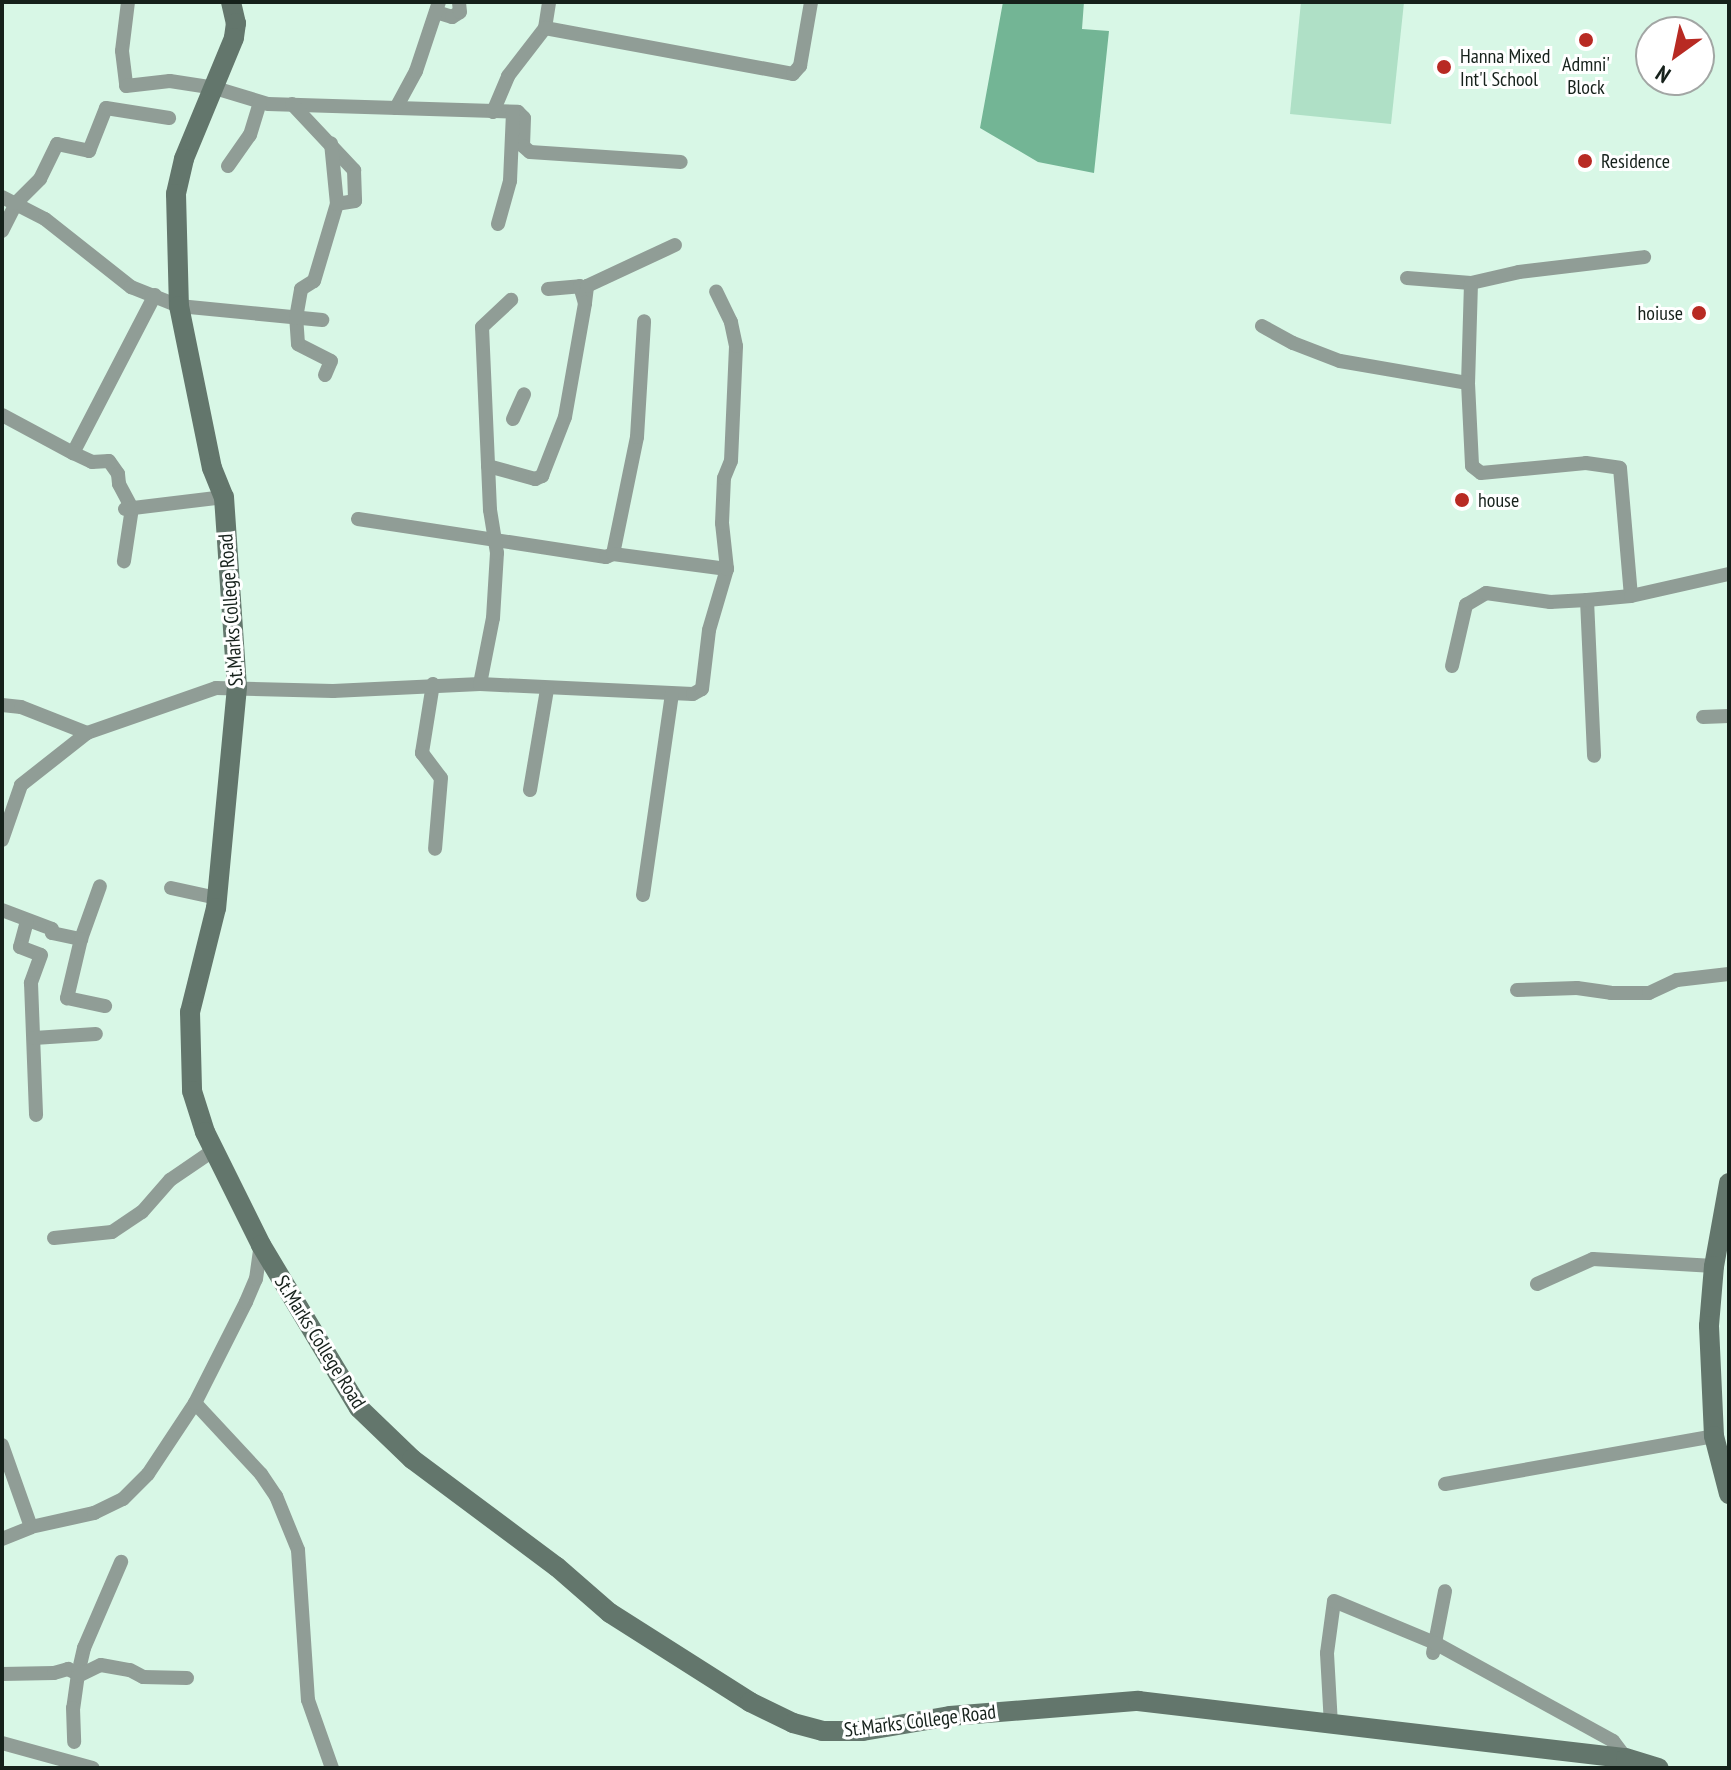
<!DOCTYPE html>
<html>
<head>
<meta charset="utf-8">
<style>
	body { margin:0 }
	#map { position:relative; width:1731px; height:1770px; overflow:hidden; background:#d8f7e6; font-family:"PT Sans Narrow",sans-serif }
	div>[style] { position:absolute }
	.green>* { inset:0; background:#afe0c6 }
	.water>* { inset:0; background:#73b595 }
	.minor>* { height:14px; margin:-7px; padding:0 7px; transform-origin:7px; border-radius:7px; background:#909d96 }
	.secondary>* { height:20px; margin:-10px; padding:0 10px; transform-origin:10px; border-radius:10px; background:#63766c }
	.dots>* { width:22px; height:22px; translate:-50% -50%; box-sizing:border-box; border:4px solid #fff; border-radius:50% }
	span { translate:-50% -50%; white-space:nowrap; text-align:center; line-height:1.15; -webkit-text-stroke:6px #fff; paint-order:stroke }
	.poi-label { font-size:20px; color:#16211b }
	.left { translate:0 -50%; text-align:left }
	.right { translate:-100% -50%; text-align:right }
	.street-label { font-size:20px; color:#16211b }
	.frame { position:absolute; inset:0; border:4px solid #16211b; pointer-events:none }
	.north { position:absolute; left:1635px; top:16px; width:80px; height:80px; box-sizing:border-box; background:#fff; border:2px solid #a2a6a4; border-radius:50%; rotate:213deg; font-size:22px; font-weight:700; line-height:32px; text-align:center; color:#16211b }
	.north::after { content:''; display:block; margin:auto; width:28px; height:36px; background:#b82a23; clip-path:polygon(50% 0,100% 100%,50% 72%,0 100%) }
</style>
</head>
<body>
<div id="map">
	<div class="green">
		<div style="clip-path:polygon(1301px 2px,1404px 2px,1391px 124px,1290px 114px)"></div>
	</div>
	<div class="water">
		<div style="clip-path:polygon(1003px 2px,1084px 2px,1082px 29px,1109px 31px,1094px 173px,1038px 162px,980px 128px)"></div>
	</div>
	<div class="minor">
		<div style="left:128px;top:2px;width:49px;rotate:97deg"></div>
		<div style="left:122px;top:51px;width:35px;rotate:83deg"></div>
		<div style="left:126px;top:86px;width:44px;rotate:-6.5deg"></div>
		<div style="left:170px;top:81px;width:46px;rotate:8.8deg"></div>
		<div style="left:215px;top:88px;width:55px;rotate:16.8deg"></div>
		<div style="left:268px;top:104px;width:250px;rotate:1.8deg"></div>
		<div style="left:518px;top:112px;width:8px;rotate:45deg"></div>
		<div style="left:524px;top:118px;width:28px;rotate:92deg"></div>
		<div style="left:523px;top:146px;width:9px;rotate:41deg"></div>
		<div style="left:530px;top:152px;width:151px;rotate:3.8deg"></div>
		<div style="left:436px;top:12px;width:17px;rotate:17deg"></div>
		<div style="left:452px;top:17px;width:9px;rotate:-32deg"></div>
		<div style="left:460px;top:12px;width:10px;rotate:-96deg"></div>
		<div style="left:545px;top:28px;width:26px;rotate:-81deg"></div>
		<div style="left:292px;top:104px;width:91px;rotate:46.8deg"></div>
		<div style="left:354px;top:170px;width:31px;rotate:88deg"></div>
		<div style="left:355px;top:201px;width:18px;rotate:171deg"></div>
		<div style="left:396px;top:108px;width:42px;rotate:-61.6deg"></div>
		<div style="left:416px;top:71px;width:73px;rotate:-71.6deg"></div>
		<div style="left:493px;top:112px;width:39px;rotate:-67deg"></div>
		<div style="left:508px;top:76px;width:61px;rotate:-52.4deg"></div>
		<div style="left:545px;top:28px;width:252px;rotate:10.5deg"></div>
		<div style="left:793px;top:74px;width:11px;rotate:-49deg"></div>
		<div style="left:800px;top:66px;width:65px;rotate:-80.2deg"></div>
		<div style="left:228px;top:166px;width:38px;rotate:-55deg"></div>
		<div style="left:250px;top:135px;width:34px;rotate:-73deg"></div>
		<div style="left:2px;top:197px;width:48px;rotate:27.1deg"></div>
		<div style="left:45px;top:219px;width:110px;rotate:38.3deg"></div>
		<div style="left:131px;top:287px;width:52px;rotate:21.6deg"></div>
		<div style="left:179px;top:306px;width:144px;rotate:5.6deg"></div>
		<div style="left:498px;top:224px;width:45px;rotate:-74.4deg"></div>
		<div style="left:510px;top:181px;width:69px;rotate:-87.5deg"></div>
		<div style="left:2px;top:231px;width:31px;rotate:-63deg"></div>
		<div style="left:16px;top:203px;width:34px;rotate:-45deg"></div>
		<div style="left:40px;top:179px;width:39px;rotate:-64deg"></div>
		<div style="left:57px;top:144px;width:33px;rotate:12deg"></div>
		<div style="left:89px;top:151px;width:46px;rotate:-68.4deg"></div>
		<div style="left:106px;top:108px;width:64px;rotate:9deg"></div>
		<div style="left:1407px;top:278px;width:64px;rotate:4.5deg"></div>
		<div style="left:1471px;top:283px;width:49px;rotate:-12.9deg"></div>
		<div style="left:1519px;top:272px;width:126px;rotate:-6.8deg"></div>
		<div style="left:1471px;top:283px;width:100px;rotate:91.7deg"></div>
		<div style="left:1468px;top:383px;width:83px;rotate:87.2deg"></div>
		<div style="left:1472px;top:466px;width:11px;rotate:38deg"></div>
		<div style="left:1481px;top:473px;width:105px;rotate:-5.4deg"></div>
		<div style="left:1586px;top:463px;width:34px;rotate:8deg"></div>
		<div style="left:1620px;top:468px;width:128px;rotate:85.1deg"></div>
		<div style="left:548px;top:289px;width:32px;rotate:-5deg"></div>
		<div style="left:580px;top:286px;width:18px;rotate:74deg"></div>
		<div style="left:585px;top:303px;width:17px;rotate:-83deg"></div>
		<div style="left:587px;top:286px;width:97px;rotate:-25deg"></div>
		<div style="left:1262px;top:326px;width:35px;rotate:29deg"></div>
		<div style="left:1293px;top:343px;width:50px;rotate:21deg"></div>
		<div style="left:1340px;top:361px;width:130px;rotate:9.8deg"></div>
		<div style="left:325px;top:375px;width:15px;rotate:-67deg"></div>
		<div style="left:331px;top:361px;width:37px;rotate:-153deg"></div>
		<div style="left:298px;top:344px;width:26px;rotate:-94deg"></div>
		<div style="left:296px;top:318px;width:29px;rotate:-80deg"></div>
		<div style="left:301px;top:289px;width:15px;rotate:-32deg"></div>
		<div style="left:314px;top:281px;width:80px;rotate:-73.4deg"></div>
		<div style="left:337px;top:204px;width:61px;rotate:-95.6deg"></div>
		<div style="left:2px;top:415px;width:81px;rotate:28.2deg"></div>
		<div style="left:73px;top:453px;width:178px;rotate:-62.6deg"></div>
		<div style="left:513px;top:419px;width:27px;rotate:-66deg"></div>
		<div style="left:73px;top:453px;width:21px;rotate:25deg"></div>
		<div style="left:92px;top:462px;width:17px;rotate:-3deg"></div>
		<div style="left:109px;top:461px;width:16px;rotate:55deg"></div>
		<div style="left:118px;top:474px;width:10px;rotate:84deg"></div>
		<div style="left:119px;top:484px;width:27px;rotate:62deg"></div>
		<div style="left:132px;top:508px;width:54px;rotate:98.6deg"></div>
		<div style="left:488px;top:466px;width:49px;rotate:15.5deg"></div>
		<div style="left:535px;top:479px;width:8px;rotate:-23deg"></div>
		<div style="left:542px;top:476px;width:63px;rotate:-68.7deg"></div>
		<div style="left:565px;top:417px;width:116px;rotate:-80deg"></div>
		<div style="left:125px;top:509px;width:100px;rotate:-6.9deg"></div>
		<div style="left:358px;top:519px;width:251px;rotate:8.7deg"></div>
		<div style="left:606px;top:557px;width:8px;rotate:-23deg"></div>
		<div style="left:613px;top:554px;width:119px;rotate:-78.4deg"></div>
		<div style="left:637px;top:437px;width:116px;rotate:-86.5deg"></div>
		<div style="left:613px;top:554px;width:115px;rotate:7.5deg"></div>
		<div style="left:1587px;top:600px;width:156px;rotate:87.4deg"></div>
		<div style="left:1452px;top:666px;width:63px;rotate:-77.1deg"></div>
		<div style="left:1466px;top:605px;width:23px;rotate:-31deg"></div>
		<div style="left:1486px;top:593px;width:65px;rotate:8deg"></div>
		<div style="left:1550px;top:602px;width:37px;rotate:-3deg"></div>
		<div style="left:1587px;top:600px;width:44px;rotate:-5.2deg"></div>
		<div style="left:1631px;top:596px;width:100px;rotate:-12.7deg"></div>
		<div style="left:433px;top:684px;width:70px;rotate:99.1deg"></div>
		<div style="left:422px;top:753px;width:31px;rotate:53deg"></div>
		<div style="left:441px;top:778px;width:71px;rotate:94.8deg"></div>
		<div style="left:480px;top:684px;width:67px;rotate:-78.9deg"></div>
		<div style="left:493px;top:618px;width:65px;rotate:-86.5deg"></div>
		<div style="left:497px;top:553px;width:44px;rotate:-99.2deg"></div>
		<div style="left:490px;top:510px;width:183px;rotate:-92.5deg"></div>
		<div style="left:482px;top:327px;width:40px;rotate:-43deg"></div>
		<div style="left:2px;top:705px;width:19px;rotate:6deg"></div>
		<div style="left:21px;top:707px;width:71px;rotate:21.5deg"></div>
		<div style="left:87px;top:733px;width:137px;rotate:-19.2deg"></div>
		<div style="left:216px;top:688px;width:117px;rotate:1.5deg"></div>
		<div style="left:333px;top:691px;width:147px;rotate:-2.7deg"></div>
		<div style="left:480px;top:684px;width:213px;rotate:2.7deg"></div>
		<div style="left:693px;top:694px;width:10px;rotate:-29deg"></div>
		<div style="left:702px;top:689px;width:59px;rotate:-83.2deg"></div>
		<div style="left:709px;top:630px;width:64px;rotate:-73.6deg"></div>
		<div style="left:727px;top:569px;width:46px;rotate:-96.2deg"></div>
		<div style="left:722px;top:523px;width:45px;rotate:-87.5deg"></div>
		<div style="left:724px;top:478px;width:18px;rotate:-68deg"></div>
		<div style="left:731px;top:461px;width:115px;rotate:-87.5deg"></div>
		<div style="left:736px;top:346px;width:25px;rotate:-102deg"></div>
		<div style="left:731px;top:322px;width:34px;rotate:-116deg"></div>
		<div style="left:1703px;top:717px;width:26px;rotate:-2deg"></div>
		<div style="left:530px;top:790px;width:102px;rotate:-80.4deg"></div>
		<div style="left:2px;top:840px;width:58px;rotate:-70.9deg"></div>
		<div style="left:21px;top:785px;width:84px;rotate:-38.2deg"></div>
		<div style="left:171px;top:888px;width:47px;rotate:12.3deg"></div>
		<div style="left:643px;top:895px;width:203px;rotate:-81.8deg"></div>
		<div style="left:2px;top:910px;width:53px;rotate:20.8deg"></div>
		<div style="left:52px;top:929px;width:4px;rotate:90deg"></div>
		<div style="left:52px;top:933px;width:30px;rotate:12deg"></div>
		<div style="left:81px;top:939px;width:56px;rotate:-70.3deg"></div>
		<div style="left:27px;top:921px;width:27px;rotate:105deg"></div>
		<div style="left:20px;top:947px;width:22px;rotate:21deg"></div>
		<div style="left:41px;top:955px;width:30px;rotate:110deg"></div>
		<div style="left:31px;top:983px;width:132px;rotate:87.8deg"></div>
		<div style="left:81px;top:939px;width:61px;rotate:103.3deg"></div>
		<div style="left:67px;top:998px;width:39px;rotate:12deg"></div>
		<div style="left:1517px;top:990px;width:60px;rotate:-1.9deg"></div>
		<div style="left:1577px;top:988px;width:34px;rotate:8deg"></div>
		<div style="left:1611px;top:993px;width:38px"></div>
		<div style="left:1649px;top:993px;width:31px;rotate:-25deg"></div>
		<div style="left:1677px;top:980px;width:52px;rotate:-6.6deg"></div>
		<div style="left:34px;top:1038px;width:62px;rotate:-3.7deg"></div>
		<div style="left:54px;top:1238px;width:58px;rotate:-5.9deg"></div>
		<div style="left:112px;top:1232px;width:36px;rotate:-34deg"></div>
		<div style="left:142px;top:1212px;width:43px;rotate:-48.8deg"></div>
		<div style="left:170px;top:1180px;width:53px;rotate:-34.3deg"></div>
		<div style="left:1537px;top:1284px;width:61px;rotate:-24.1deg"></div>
		<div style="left:1593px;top:1259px;width:121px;rotate:3.3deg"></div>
		<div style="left:195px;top:1403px;width:97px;rotate:47.1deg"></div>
		<div style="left:261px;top:1474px;width:27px;rotate:56deg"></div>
		<div style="left:276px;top:1496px;width:58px;rotate:67.8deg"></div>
		<div style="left:298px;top:1550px;width:150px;rotate:86.2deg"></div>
		<div style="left:308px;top:1700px;width:72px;rotate:70.6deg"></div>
		<div style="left:2px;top:1445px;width:87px;rotate:70.5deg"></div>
		<div style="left:1445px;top:1484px;width:273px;rotate:-10.1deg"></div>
		<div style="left:2px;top:1539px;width:31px;rotate:-22deg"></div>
		<div style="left:31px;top:1527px;width:65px;rotate:-12.5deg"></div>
		<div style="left:94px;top:1513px;width:32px;rotate:-26deg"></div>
		<div style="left:123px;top:1499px;width:35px;rotate:-45deg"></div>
		<div style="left:148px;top:1474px;width:85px;rotate:-56.5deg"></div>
		<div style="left:195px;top:1403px;width:113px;rotate:-63.2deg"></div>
		<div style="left:246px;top:1302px;width:25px;rotate:-67deg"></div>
		<div style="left:256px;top:1279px;width:34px;rotate:-82deg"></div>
		<div style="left:1433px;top:1653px;width:63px;rotate:-79deg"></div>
		<div style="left:2px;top:1674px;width:52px;rotate:-1.1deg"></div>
		<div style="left:54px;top:1673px;width:15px;rotate:-16deg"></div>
		<div style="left:68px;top:1669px;width:11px;rotate:27deg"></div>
		<div style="left:78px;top:1674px;width:34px;rotate:98deg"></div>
		<div style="left:73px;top:1708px;width:34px;rotate:88deg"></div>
		<div style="left:78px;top:1674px;width:27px;rotate:-77deg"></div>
		<div style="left:84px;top:1648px;width:94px;rotate:-66.7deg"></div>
		<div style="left:78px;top:1676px;width:25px;rotate:-26deg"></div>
		<div style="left:101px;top:1665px;width:29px;rotate:10deg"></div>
		<div style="left:130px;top:1670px;width:15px;rotate:28deg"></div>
		<div style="left:143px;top:1677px;width:44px;rotate:1.3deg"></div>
		<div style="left:1331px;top:1725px;width:72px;rotate:-93.2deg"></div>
		<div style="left:1327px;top:1653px;width:52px;rotate:-82.3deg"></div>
		<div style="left:1334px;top:1601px;width:109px;rotate:22.6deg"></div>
		<div style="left:1435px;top:1643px;width:203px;rotate:28.8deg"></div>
		<div style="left:1613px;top:1741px;width:21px;rotate:53deg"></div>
		<div style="left:2px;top:1743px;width:94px;rotate:15.4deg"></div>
	</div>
	<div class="secondary">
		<div style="left:231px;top:2px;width:22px;rotate:77deg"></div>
		<div style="left:236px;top:23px;width:15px;rotate:98deg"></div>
		<div style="left:234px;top:38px;width:131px;rotate:112.5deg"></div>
		<div style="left:184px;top:159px;width:36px;rotate:103deg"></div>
		<div style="left:176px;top:194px;width:112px;rotate:88.5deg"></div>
		<div style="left:179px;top:306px;width:165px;rotate:78.5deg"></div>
		<div style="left:212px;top:468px;width:31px;rotate:68deg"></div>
		<div style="left:224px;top:497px;width:190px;rotate:86.1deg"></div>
		<div style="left:237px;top:687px;width:222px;rotate:95.4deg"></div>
		<div style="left:216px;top:908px;width:107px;rotate:104deg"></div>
		<div style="left:190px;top:1012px;width:79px;rotate:88.5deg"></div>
		<div style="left:192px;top:1091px;width:43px;rotate:72.4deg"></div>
		<div style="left:205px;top:1132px;width:126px;rotate:63.6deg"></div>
		<div style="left:261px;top:1245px;width:190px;rotate:59deg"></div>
		<div style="left:359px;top:1408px;width:74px;rotate:43.9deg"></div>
		<div style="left:412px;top:1459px;width:181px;rotate:36.7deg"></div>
		<div style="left:557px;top:1567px;width:70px;rotate:41deg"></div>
		<div style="left:610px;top:1613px;width:166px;rotate:32.4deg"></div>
		<div style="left:750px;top:1702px;width:48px;rotate:26deg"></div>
		<div style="left:793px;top:1723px;width:30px;rotate:15deg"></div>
		<div style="left:822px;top:1731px;width:41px"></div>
		<div style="left:863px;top:1731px;width:88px;rotate:-9.8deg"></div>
		<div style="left:950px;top:1716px;width:189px;rotate:-4.6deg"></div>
		<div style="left:1138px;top:1701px;width:491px;rotate:6.7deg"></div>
		<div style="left:1626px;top:1758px;width:34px;rotate:17deg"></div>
		<div style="left:1729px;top:1183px;width:84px;rotate:100.2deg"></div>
		<div style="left:1714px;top:1266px;width:60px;rotate:94.8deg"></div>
		<div style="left:1709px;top:1326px;width:110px;rotate:87.4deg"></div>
		<div style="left:1714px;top:1436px;width:60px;rotate:75.5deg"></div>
	</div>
	<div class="dots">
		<div style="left:1586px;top:40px;background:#b82a23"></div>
		<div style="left:1444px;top:67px;background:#b82a23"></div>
		<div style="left:1585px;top:161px;background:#b82a23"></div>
		<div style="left:1699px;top:313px;background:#b82a23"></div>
		<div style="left:1462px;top:500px;background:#b82a23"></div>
	</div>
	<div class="poi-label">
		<span class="left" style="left:1460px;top:68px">Hanna Mixed<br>Int'l School</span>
		<span style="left:1586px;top:76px">Admni'<br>Block</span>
		<span class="left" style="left:1601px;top:161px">Residence</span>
		<span class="right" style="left:1683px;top:313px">hoiuse</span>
		<span class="left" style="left:1478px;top:500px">house</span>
	</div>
	<div class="street-label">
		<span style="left:231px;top:610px;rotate:-94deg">St.Marks College Road</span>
		<span style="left:320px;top:1342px;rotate:58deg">St.Marks College Road</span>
		<span style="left:920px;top:1721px;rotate:-7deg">St.Marks College Road</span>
	</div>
	<div class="frame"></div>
	<div class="north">N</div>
</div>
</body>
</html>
